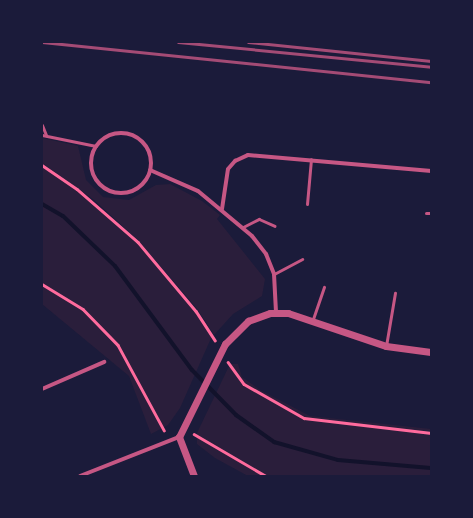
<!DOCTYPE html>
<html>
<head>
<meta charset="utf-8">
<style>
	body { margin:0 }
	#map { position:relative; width:473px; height:518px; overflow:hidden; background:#1b1b3a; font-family:"Archivo Narrow",sans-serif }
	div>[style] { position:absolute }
	.green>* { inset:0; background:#2a1e3b }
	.stream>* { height:4px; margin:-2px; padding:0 2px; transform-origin:2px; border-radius:2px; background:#12122b }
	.path>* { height:2.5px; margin:-1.25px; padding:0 1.25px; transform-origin:1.25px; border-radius:1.25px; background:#ff6b9d }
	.service>* { height:3px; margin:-1.5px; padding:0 1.5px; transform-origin:1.5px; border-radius:1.5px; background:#c65784 }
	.minor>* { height:4px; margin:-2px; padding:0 2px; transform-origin:2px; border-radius:2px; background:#c65784 }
	.minor>.ring { margin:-2px; padding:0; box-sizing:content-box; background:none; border:4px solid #c65784; border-radius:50% }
	.tertiary>* { height:7px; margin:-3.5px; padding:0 3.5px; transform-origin:3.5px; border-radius:3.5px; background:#c65784 }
	.rail>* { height:3px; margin:-1.5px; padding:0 1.5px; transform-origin:1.5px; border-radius:1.5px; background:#a44b75 }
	span { translate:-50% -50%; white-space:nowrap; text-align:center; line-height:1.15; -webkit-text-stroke:3px #1b1b3a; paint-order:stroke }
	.frame { position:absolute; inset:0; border:43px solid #1b1b3a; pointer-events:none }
</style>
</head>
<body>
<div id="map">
	<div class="green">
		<div style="clip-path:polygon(42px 138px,78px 146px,86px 180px,103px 197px,129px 200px,156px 185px,170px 184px,202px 201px,220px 215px,217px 219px,265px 279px,262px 296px,233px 314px,214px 335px,198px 310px,139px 241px,94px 200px,42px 163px)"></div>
		<div style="clip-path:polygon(42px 165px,93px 201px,138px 242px,196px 311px,212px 336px,180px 408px,168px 425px,151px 434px,129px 376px,42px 304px)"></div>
		<div style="clip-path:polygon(230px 364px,238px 364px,242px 377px,260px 390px,310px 416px,431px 429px,431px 476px,248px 476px,215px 458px,197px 444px,197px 433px)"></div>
	</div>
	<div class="stream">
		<div style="left:42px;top:204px;width:24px;rotate:30deg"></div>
		<div style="left:63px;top:216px;width:72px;rotate:43.9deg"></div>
		<div style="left:115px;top:266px;width:129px;rotate:53.5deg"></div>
		<div style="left:192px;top:370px;width:63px;rotate:45.6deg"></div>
		<div style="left:236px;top:415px;width:47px;rotate:35.4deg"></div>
		<div style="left:274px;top:442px;width:66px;rotate:15.7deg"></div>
		<div style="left:338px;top:460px;width:93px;rotate:4.9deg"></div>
	</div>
	<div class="path">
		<div style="left:42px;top:165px;width:42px;rotate:34.4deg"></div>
		<div style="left:77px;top:189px;width:81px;rotate:41deg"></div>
		<div style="left:138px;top:242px;width:90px;rotate:50deg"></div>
		<div style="left:196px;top:311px;width:35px;rotate:57deg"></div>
		<div style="left:42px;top:284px;width:48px;rotate:31.4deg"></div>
		<div style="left:83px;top:309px;width:50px;rotate:45.8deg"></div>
		<div style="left:118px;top:345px;width:97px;rotate:61.6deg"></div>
		<div style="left:228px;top:362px;width:27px;rotate:54deg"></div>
		<div style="left:244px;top:384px;width:69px;rotate:29.5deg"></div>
		<div style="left:304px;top:418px;width:128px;rotate:6.7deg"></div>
		<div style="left:194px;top:434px;width:83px;rotate:30.3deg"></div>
	</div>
	<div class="service">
		<div style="left:42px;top:125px;width:11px;rotate:68deg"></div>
		<div style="left:42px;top:135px;width:55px;rotate:11.5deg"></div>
		<div style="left:307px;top:204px;width:45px;rotate:-84.9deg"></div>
		<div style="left:426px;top:213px;width:5px"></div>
		<div style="left:243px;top:227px;width:18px;rotate:-27deg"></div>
		<div style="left:259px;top:219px;width:17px;rotate:24deg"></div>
		<div style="left:274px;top:274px;width:32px;rotate:-28deg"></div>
		<div style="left:313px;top:319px;width:34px;rotate:-71deg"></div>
		<div style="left:386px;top:346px;width:54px;rotate:-80.4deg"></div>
	</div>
	<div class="minor">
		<div class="ring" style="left:91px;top:133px;width:56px;height:56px"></div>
		<div style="left:150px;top:170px;width:52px;rotate:23.6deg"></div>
		<div style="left:198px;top:191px;width:70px;rotate:39.8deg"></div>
		<div style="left:252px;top:236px;width:23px;rotate:52deg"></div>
		<div style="left:266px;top:254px;width:22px;rotate:68deg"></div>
		<div style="left:274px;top:274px;width:38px;rotate:87deg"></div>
		<div style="left:222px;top:209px;width:40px;rotate:-81.5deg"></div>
		<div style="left:228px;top:169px;width:11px;rotate:-49deg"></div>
		<div style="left:235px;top:161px;width:14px;rotate:-25deg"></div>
		<div style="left:248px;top:155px;width:184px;rotate:5deg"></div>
		<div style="left:42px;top:389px;width:68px;rotate:-23.5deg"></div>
		<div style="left:80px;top:476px;width:106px;rotate:-21.5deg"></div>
	</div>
	<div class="tertiary">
		<div style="left:194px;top:476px;width:42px;rotate:-111deg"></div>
		<div style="left:179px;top:437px;width:104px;rotate:-63.7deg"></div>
		<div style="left:225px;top:344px;width:33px;rotate:-45deg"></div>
		<div style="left:248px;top:321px;width:23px;rotate:-20deg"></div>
		<div style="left:270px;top:313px;width:18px"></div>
		<div style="left:288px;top:313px;width:103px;rotate:18.6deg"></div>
		<div style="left:386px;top:346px;width:45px;rotate:7.6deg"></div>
	</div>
	<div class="rail">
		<div style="left:42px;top:42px;width:391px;rotate:5.9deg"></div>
		<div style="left:178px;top:42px;width:254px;rotate:5.6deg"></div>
		<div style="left:248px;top:42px;width:184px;rotate:5.9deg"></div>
	</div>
	<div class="frame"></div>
</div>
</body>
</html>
